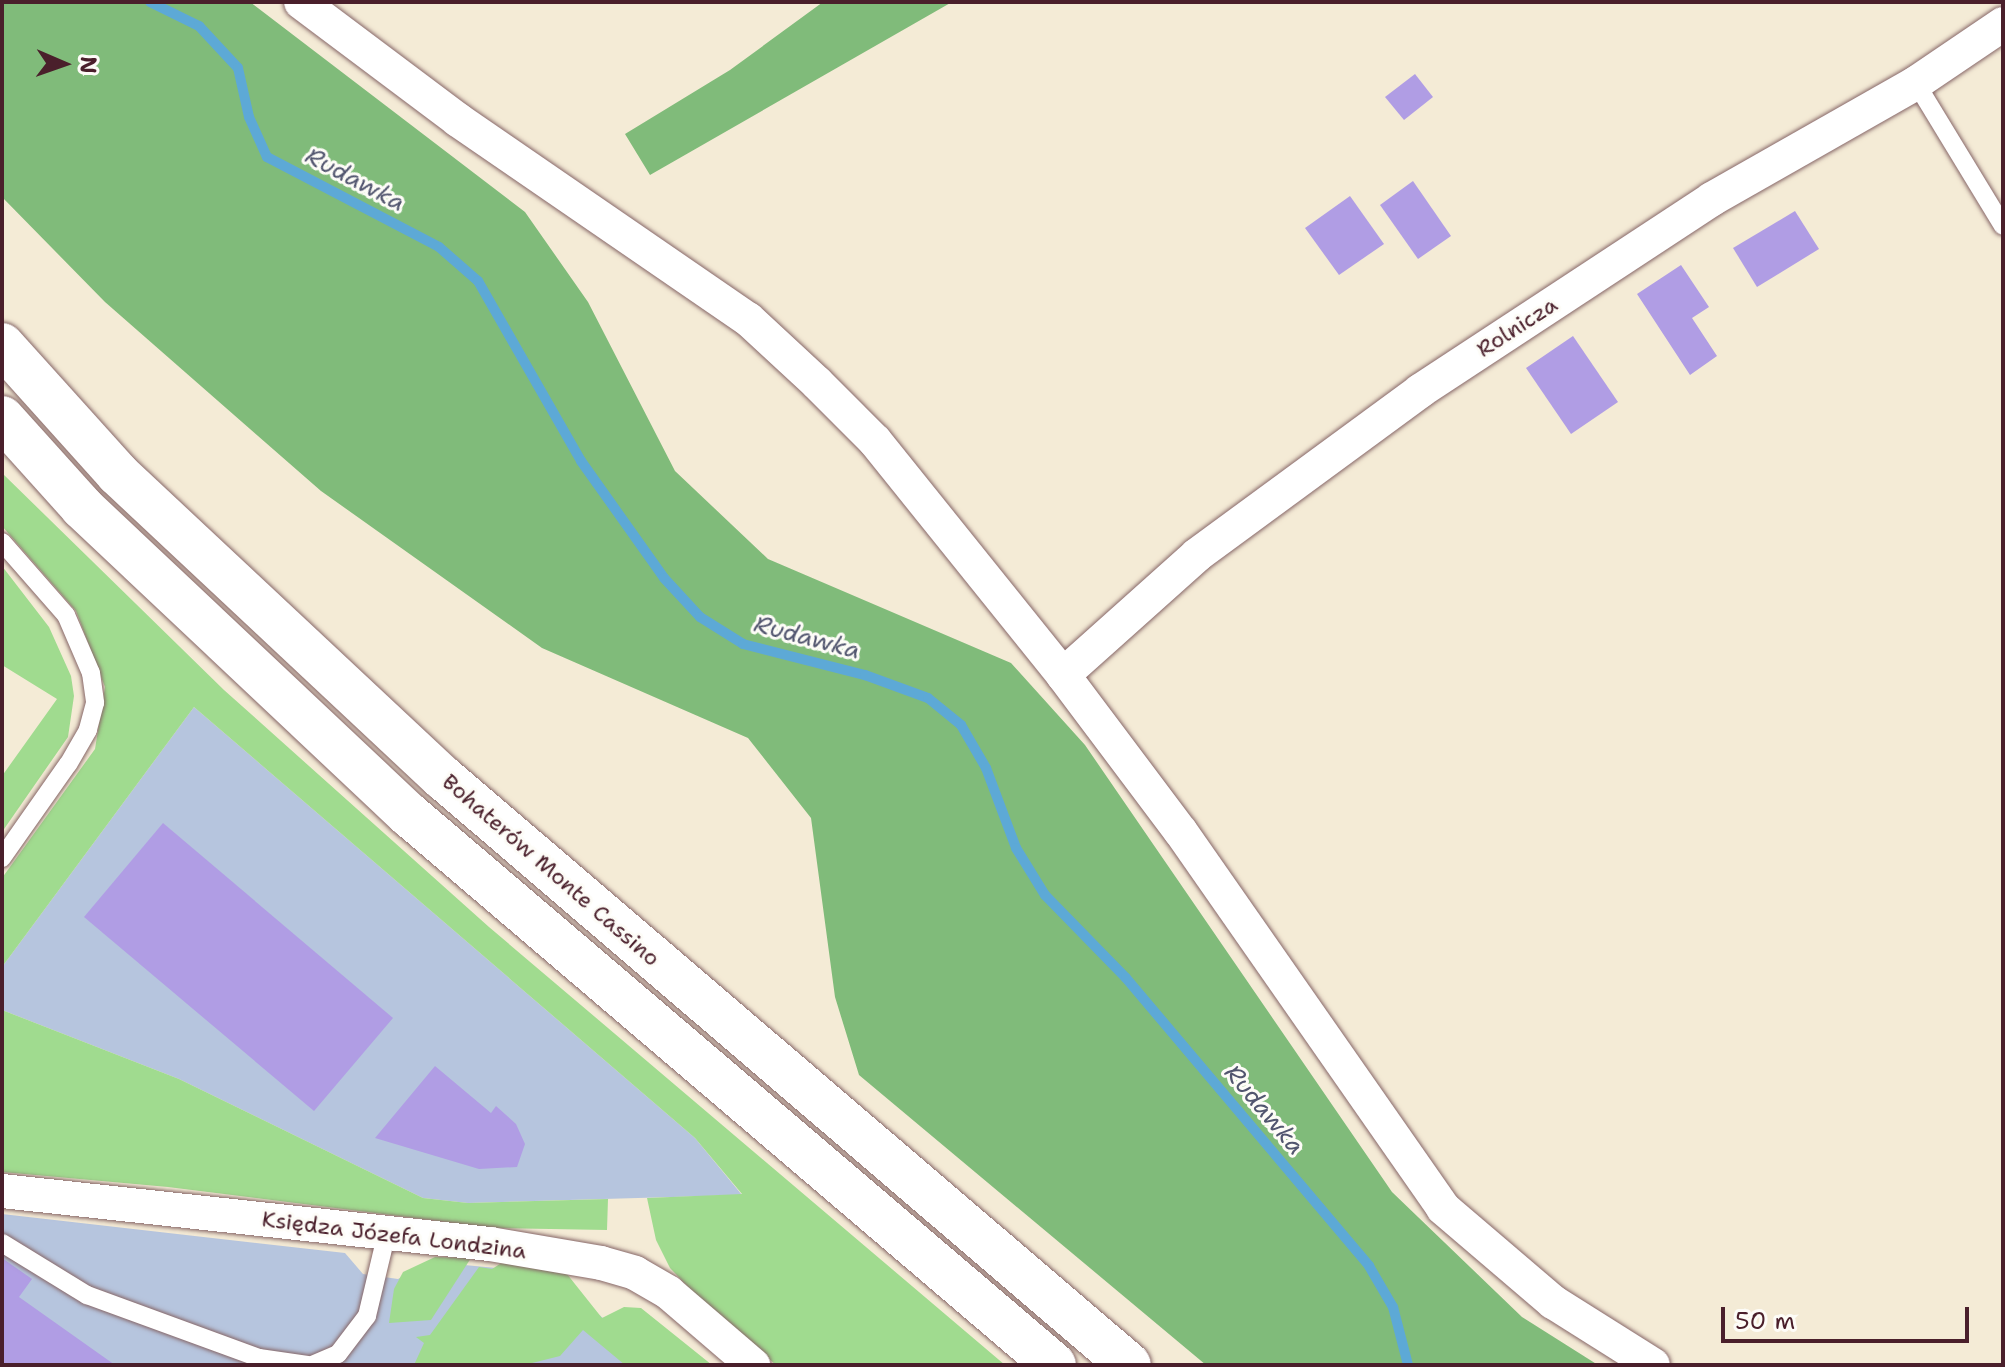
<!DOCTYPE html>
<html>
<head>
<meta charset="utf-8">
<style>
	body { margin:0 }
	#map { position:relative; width:2005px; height:1367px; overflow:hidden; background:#f4ebd6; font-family:"Shantell Sans",sans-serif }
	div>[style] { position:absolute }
	.industrial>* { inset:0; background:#b6c5de }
	.green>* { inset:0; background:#a0db8f }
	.forest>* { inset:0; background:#80bb7a }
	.stream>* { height:10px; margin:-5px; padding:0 5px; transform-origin:5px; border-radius:5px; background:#5da9d6 }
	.building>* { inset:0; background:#b09de4 }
	.roads { filter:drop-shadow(0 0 2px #866667) drop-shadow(0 0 2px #866667) }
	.service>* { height:18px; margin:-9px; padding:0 9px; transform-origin:9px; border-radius:9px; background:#fff }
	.minor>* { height:34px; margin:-17px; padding:0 17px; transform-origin:17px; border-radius:17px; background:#fff }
	.motorway>* { height:44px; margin:-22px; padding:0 22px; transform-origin:22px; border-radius:22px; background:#fff }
	span { translate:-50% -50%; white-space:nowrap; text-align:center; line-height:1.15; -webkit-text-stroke:6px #fdfcf7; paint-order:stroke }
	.street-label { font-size:22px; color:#4a1f2b }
	.water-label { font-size:24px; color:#52566f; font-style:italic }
	.frame { position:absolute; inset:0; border:4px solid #4a1f2b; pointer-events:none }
	.north { position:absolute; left:24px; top:24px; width:80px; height:80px; -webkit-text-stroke:6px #fdfcf7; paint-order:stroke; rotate:92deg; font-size:22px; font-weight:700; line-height:32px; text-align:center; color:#4a1f2b }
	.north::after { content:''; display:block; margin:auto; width:28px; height:36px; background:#4a1f2b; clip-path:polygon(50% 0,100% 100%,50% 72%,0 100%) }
	.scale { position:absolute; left:1721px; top:1307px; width:248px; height:36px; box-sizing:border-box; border:4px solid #4a1f2b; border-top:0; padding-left:10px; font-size:24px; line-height:28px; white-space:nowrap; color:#4a1f2b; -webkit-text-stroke:6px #fdfcf7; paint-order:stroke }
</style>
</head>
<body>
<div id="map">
	<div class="industrial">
		<div style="clip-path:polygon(194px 707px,695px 1138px,742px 1195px,468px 1203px,423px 1198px,179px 1079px,2px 1010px,2px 967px)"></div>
		<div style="clip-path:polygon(2px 1214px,345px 1253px,363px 1274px,398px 1279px,432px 1262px,551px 1273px,657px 1365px,2px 1365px)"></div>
	</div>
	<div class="green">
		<div style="clip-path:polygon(2px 473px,224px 690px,489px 927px,1005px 1365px,776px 1365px,697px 1296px,670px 1268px,656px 1240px,647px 1198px,742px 1194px,695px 1138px,194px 707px,2px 967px,2px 878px,95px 749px,105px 687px,76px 611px,2px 526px)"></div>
		<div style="clip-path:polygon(2px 566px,49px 627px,71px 676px,74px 696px,68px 737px,2px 832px,2px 776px,57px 699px,2px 665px)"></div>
		<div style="clip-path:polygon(2px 1010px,179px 1079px,423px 1198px,468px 1203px,608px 1199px,607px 1230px,494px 1228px,168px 1187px,2px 1172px)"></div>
		<div style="clip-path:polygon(435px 1257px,471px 1258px,431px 1320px,389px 1323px,394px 1289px,403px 1272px)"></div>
		<div style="clip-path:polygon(503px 1262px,553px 1267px,567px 1274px,602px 1318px,624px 1307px,641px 1308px,712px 1365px,625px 1365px,583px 1330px,560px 1356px,524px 1365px,414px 1365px,424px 1343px,416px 1337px,430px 1335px,479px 1267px,492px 1269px)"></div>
	</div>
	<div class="forest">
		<div style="clip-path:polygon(2px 2px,250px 2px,525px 212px,588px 302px,675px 471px,768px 559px,1011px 663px,1085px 745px,1392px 1192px,1522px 1317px,1598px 1365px,1206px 1365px,859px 1075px,835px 997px,811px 818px,748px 738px,542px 648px,321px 491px,105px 302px,2px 197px)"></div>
		<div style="clip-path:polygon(823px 2px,952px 2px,650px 175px,625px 134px,730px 70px)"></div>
	</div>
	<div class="stream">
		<div style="left:150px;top:2px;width:55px;rotate:26.1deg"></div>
		<div style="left:199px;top:26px;width:57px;rotate:47.1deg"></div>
		<div style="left:238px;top:68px;width:50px;rotate:77.3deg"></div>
		<div style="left:249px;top:117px;width:44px;rotate:65.8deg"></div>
		<div style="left:267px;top:157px;width:194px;rotate:27.6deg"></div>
		<div style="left:439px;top:247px;width:52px;rotate:41.1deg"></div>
		<div style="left:478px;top:281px;width:207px;rotate:60.2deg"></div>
		<div style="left:581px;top:461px;width:143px;rotate:54.6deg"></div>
		<div style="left:664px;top:578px;width:53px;rotate:47.3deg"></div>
		<div style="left:700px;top:617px;width:51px;rotate:32.1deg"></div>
		<div style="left:743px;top:644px;width:126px;rotate:14.3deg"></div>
		<div style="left:865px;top:675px;width:67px;rotate:20.1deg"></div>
		<div style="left:928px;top:698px;width:43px;rotate:39.3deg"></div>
		<div style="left:961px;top:725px;width:50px;rotate:59.8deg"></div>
		<div style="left:986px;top:768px;width:85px;rotate:69.4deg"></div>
		<div style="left:1016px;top:848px;width:55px;rotate:58.3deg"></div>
		<div style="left:1045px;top:895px;width:116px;rotate:45.7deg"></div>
		<div style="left:1126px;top:978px;width:377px;rotate:49.8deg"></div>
		<div style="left:1369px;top:1266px;width:48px;rotate:59.7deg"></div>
		<div style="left:1393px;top:1307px;width:60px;rotate:75.5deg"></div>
	</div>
	<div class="building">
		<div style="clip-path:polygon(1415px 74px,1433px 97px,1404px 120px,1385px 97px)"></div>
		<div style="clip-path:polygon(1413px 181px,1451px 236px,1418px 259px,1380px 205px)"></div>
		<div style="clip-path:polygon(1350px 196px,1384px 244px,1339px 275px,1305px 228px)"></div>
		<div style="clip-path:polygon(1795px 211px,1819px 249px,1757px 287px,1733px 248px)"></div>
		<div style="clip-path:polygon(1681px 265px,1709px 307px,1692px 318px,1717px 356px,1690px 375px,1637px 294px)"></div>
		<div style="clip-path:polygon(1573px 336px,1618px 402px,1571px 434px,1526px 368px)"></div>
		<div style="clip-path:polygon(163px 823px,393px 1018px,314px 1111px,84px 917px)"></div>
		<div style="clip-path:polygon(435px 1066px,491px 1113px,496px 1106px,516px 1124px,525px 1144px,517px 1167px,479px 1169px,375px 1138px)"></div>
		<div style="clip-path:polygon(2px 1258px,32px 1279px,19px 1297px,115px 1365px,2px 1365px)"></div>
	</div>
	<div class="roads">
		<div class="service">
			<div style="left:1916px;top:83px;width:167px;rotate:58.7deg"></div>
			<div style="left:2px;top:542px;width:97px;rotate:48.8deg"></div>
			<div style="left:66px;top:615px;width:63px;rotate:66.7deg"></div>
			<div style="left:91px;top:673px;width:30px;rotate:82deg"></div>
			<div style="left:95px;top:703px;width:28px;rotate:105deg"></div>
			<div style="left:88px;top:730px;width:39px;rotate:120deg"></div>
			<div style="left:68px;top:764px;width:115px;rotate:125.1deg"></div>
			<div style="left:2px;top:1243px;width:100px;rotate:31.5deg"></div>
			<div style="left:87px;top:1295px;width:183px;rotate:20.1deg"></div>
			<div style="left:259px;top:1358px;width:49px;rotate:8.1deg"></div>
			<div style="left:312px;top:1365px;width:28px;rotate:-23deg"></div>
			<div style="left:338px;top:1354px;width:48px;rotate:-52.7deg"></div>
			<div style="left:367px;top:1316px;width:86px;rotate:-76.6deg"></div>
		</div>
		<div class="minor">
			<div style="left:301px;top:2px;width:196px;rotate:36.9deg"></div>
			<div style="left:458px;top:120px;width:352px;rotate:34.5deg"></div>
			<div style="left:748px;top:319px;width:94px;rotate:42.8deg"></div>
			<div style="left:817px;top:383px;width:82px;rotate:45deg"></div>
			<div style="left:875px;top:441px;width:300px;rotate:51.2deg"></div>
			<div style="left:1063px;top:675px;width:196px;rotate:53.1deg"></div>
			<div style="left:1181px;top:832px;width:458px;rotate:55.1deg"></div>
			<div style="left:1443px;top:1208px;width:145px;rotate:40.5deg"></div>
			<div style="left:1553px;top:1302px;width:118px;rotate:32.2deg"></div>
			<div style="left:1063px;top:675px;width:180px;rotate:-41.8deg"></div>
			<div style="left:1197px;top:555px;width:277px;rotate:-36.3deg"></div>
			<div style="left:1420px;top:391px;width:349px;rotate:-33.3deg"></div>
			<div style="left:1712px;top:199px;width:235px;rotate:-29.6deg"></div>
			<div style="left:1916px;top:83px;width:105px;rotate:-34.1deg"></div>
			<div style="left:2px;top:1191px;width:491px;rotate:6.2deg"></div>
			<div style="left:490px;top:1244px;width:113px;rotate:9.7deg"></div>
			<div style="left:601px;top:1263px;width:35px;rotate:16deg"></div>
			<div style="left:635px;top:1273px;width:39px;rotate:30deg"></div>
			<div style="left:669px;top:1293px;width:111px;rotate:40.6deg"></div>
		</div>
		<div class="motorway">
			<div style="left:2px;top:345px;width:173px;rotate:48deg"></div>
			<div style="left:118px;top:474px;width:444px;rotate:43.1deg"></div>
			<div style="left:442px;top:777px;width:904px;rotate:40.56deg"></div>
			<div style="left:2px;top:418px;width:120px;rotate:48deg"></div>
			<div style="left:82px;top:507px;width:448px;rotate:43.3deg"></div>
			<div style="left:408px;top:814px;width:849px;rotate:40.46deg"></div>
		</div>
	</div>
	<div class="street-label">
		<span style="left:1517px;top:327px;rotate:-33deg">Rolnicza</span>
		<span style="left:551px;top:870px;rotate:41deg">Bohaterów Monte Cassino</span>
		<span style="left:394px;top:1235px;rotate:7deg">Księdza Józefa Londzina</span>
	</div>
	<div class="water-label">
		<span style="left:355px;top:180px;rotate:28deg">Rudawka</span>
		<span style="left:807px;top:638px;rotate:15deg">Rudawka</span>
		<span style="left:1264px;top:1110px;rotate:50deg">Rudawka</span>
	</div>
	<div class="frame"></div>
	<div class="north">N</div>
	<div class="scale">50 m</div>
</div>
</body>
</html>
